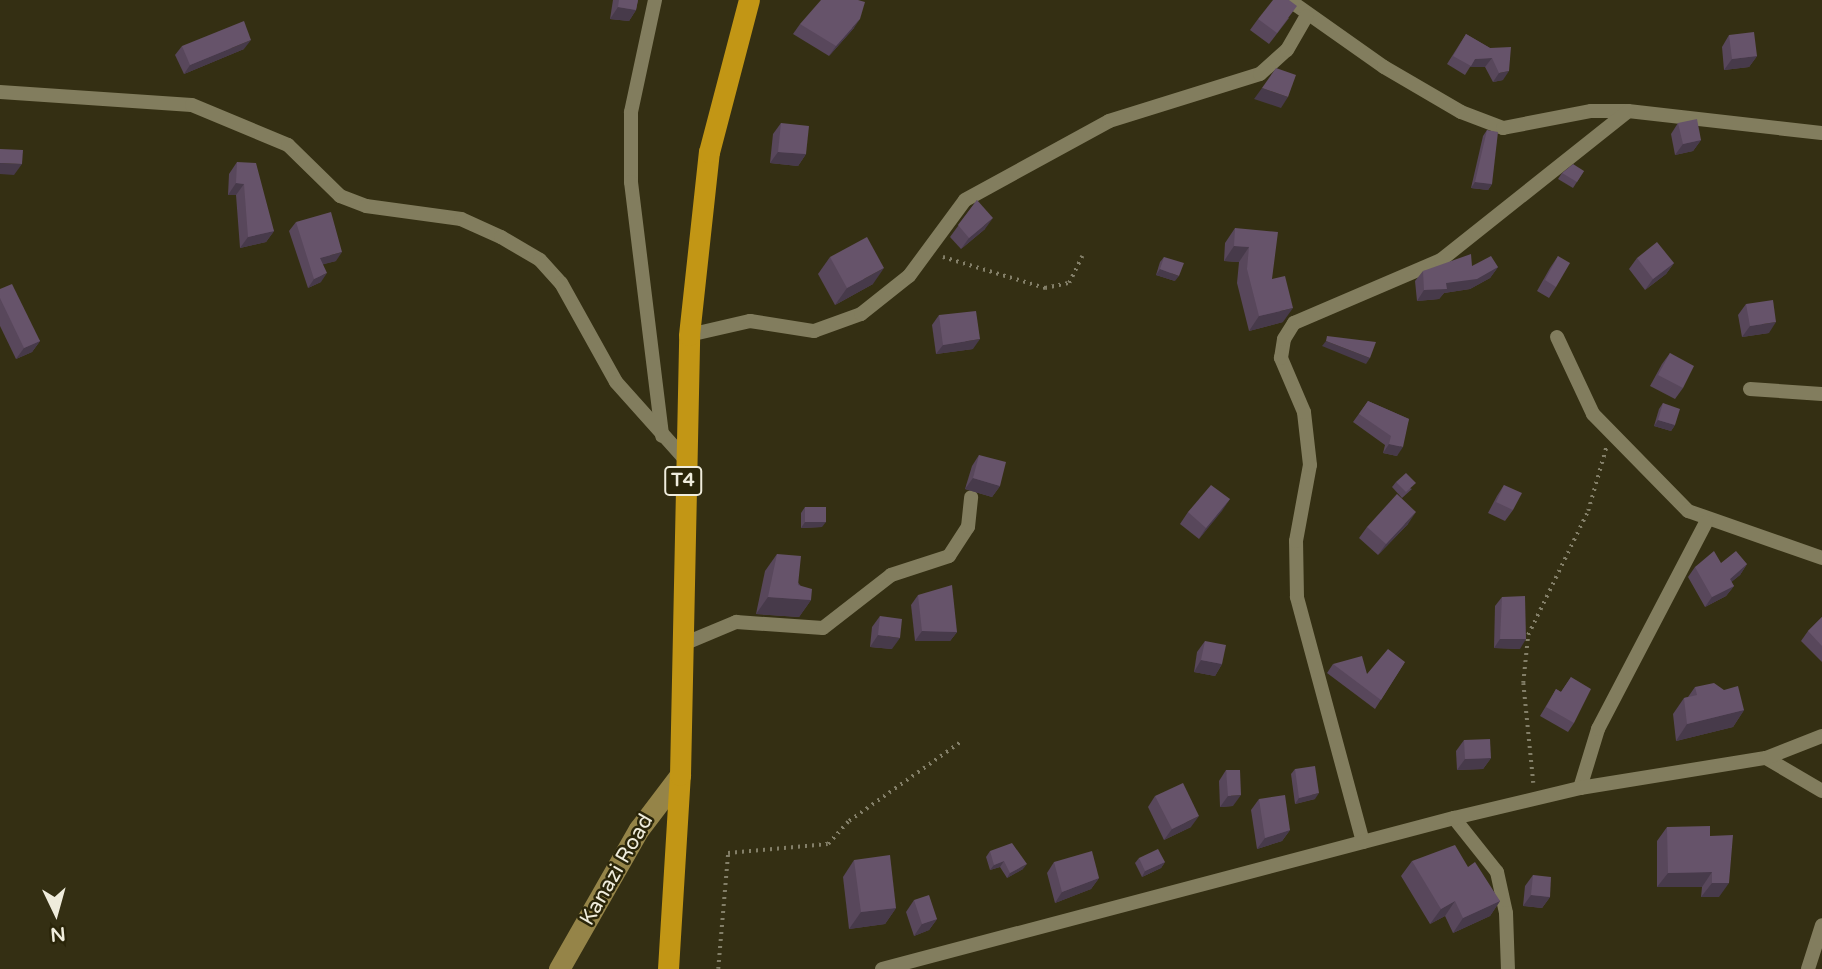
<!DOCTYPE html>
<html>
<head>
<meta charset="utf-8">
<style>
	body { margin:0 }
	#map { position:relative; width:1822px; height:969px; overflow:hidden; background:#342f13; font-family:"Varela Round",sans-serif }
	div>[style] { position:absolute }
	.path>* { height:3.5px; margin-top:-1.75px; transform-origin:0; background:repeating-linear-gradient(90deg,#837f68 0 2px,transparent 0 7px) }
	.street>* { height:14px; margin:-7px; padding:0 7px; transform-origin:7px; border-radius:7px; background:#827d5e }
	.secondary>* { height:21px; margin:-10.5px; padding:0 10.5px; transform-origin:10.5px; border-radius:10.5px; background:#958448 }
	.highway>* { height:21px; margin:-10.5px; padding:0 10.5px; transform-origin:10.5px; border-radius:10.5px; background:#c29615 }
	.wall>* { inset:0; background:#58475b }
	.shaded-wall>* { inset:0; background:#473a4a }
	.building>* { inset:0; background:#66536a }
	span { translate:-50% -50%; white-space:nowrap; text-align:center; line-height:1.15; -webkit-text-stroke:5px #2a2509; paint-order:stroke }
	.shield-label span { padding:2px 5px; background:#2a2509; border:2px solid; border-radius:5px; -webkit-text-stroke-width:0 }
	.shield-label { font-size:19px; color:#efecdc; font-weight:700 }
	.street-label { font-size:21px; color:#efecdc }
	.north { position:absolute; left:21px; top:878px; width:70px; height:70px; -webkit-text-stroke:5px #2a2509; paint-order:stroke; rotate:175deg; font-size:19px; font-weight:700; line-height:28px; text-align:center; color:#efecdc }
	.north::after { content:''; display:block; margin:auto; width:24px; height:32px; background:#efecdc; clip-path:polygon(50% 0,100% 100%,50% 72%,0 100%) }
</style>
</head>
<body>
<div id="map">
	<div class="path">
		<div style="left:943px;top:257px;width:107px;rotate:16.9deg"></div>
		<div style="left:1045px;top:288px;width:25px;rotate:-12deg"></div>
		<div style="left:1069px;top:283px;width:30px;rotate:-64deg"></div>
		<div style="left:1533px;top:783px;width:100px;rotate:-95.7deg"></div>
		<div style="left:1523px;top:683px;width:48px;rotate:-84.1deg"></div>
		<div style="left:1528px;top:635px;width:138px;rotate:-64.2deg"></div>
		<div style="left:1588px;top:511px;width:66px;rotate:-74.1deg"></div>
		<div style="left:718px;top:969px;width:116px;rotate:-85.1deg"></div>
		<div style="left:728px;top:853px;width:100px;rotate:-5.1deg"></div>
		<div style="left:828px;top:844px;width:31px;rotate:-48deg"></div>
		<div style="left:849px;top:821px;width:138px;rotate:-35.3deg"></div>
	</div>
	<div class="street">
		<div style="left:655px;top:0;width:115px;rotate:102.1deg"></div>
		<div style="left:631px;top:112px;width:70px;rotate:90deg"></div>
		<div style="left:631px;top:182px;width:256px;rotate:83deg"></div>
		<div style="left:1289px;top:0;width:116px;rotate:35.2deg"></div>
		<div style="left:1384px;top:67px;width:89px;rotate:30.3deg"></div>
		<div style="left:1461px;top:112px;width:45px;rotate:20.9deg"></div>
		<div style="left:1503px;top:128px;width:90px;rotate:-10.9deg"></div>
		<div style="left:1591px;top:111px;width:37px"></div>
		<div style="left:1628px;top:111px;width:195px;rotate:6.5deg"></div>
		<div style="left:0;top:92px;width:192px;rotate:3.9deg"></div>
		<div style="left:192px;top:105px;width:104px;rotate:22.6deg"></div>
		<div style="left:288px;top:145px;width:73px;rotate:44.4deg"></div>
		<div style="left:340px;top:196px;width:28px;rotate:21deg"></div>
		<div style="left:366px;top:206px;width:96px;rotate:7.8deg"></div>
		<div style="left:461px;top:219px;width:44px;rotate:24.2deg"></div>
		<div style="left:501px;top:237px;width:45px;rotate:30.5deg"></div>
		<div style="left:540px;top:260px;width:31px;rotate:48deg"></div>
		<div style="left:561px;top:283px;width:113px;rotate:60.9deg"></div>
		<div style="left:616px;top:382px;width:102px;rotate:48.2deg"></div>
		<div style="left:689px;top:335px;width:63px;rotate:-12.9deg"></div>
		<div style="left:750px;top:321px;width:65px;rotate:8.9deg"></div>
		<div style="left:814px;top:331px;width:50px;rotate:-19.9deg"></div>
		<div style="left:861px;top:314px;width:61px;rotate:-38.4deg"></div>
		<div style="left:909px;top:276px;width:94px;rotate:-53.6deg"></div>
		<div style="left:965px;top:200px;width:164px;rotate:-28.7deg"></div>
		<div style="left:1109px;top:121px;width:158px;rotate:-17.3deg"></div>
		<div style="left:1260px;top:74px;width:36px;rotate:-42deg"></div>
		<div style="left:1287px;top:50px;width:39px;rotate:-60deg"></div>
		<div style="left:1557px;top:337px;width:85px;rotate:64.9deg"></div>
		<div style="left:1593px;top:414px;width:136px;rotate:45.6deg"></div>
		<div style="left:1688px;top:511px;width:142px;rotate:19.3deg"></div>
		<div style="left:1750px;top:389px;width:72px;rotate:4deg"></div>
		<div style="left:681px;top:645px;width:60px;rotate:-22.7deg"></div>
		<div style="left:736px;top:622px;width:87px;rotate:3.9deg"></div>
		<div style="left:823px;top:628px;width:86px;rotate:-37.9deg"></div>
		<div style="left:891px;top:575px;width:61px;rotate:-18.1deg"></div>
		<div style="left:949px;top:556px;width:35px;rotate:-57deg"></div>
		<div style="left:968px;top:527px;width:30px;rotate:-84deg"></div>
		<div style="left:1766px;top:758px;width:65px;rotate:30.5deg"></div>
		<div style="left:1580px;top:788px;width:62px;rotate:-73deg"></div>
		<div style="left:1598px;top:729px;width:233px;rotate:-62.4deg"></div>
		<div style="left:1454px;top:818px;width:69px;rotate:51.5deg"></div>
		<div style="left:1497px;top:872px;width:42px;rotate:77.6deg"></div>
		<div style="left:1506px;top:913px;width:56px;rotate:88deg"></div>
		<div style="left:1363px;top:842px;width:254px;rotate:-105.1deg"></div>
		<div style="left:1297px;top:597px;width:56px;rotate:-91deg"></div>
		<div style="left:1296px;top:541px;width:77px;rotate:-79.6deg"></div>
		<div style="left:1310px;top:465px;width:53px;rotate:-96.5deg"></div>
		<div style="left:1304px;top:412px;width:59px;rotate:-113.1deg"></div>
		<div style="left:1281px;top:358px;width:19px;rotate:-81deg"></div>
		<div style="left:1284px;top:339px;width:19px;rotate:-58deg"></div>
		<div style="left:1294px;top:323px;width:160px;rotate:-23.2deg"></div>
		<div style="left:1441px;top:260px;width:239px;rotate:-38.5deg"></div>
		<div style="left:882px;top:969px;width:592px;rotate:-14.79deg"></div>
		<div style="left:1454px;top:818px;width:130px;rotate:-13.4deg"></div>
		<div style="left:1580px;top:788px;width:188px;rotate:-9.2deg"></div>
		<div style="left:1766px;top:758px;width:60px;rotate:-21.4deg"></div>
		<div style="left:1808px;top:969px;width:46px;rotate:-72.3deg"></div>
	</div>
	<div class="secondary">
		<div style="left:559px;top:969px;width:161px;rotate:-60.3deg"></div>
		<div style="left:639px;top:829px;width:68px;rotate:-52.8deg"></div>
	</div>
	<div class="highway">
		<div style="left:668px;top:969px;width:194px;rotate:-86.5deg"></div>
		<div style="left:680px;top:775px;width:440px;rotate:-88.8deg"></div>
		<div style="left:689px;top:335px;width:184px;rotate:-83.8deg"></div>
		<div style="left:709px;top:152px;width:157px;rotate:-75.3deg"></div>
	</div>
	<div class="wall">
		<div style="clip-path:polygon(613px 0,638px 0,636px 10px,629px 21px,610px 19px)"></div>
		<div style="clip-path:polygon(1289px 18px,1269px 44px,1250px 30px,1258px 19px)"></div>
		<div style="clip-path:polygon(800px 24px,854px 28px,829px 56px,793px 34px)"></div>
		<div style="clip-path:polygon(1466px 34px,1490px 48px,1503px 80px,1493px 82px,1485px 67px,1470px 67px,1465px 75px,1447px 64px)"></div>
		<div style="clip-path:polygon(1729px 35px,1757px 56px,1749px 67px,1724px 70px,1722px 47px)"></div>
		<div style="clip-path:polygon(182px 46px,244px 49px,184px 74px,175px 55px)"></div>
		<div style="clip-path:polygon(781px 123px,806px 154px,798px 166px,770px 163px,773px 134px)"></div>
		<div style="clip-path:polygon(1678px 123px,1701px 140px,1693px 151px,1675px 155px,1671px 134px)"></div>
		<div style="clip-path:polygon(1487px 130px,1492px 184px,1488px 190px,1471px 188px,1483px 136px)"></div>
		<div style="clip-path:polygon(237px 162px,274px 231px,266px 242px,240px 248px,236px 195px,228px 195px,229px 174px)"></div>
		<div style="clip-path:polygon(1584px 171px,1573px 188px,1558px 179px,1562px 173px)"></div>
		<div style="clip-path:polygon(977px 200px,985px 229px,961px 249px,950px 237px)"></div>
		<div style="clip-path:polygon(296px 222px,336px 261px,323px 264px,321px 282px,308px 288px,289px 231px)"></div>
		<div style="clip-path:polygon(1235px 228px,1272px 279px,1283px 322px,1249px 331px,1237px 283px,1239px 262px,1224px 261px,1225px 243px)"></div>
		<div style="clip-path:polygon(1558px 256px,1556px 287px,1549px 298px,1537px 291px,1550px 268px)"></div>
		<div style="clip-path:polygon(830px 257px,873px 284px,835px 305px,818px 274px)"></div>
		<div style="clip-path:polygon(1164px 257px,1175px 281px,1156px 275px,1160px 262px)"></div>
		<div style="clip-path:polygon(1637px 258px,1674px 263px,1666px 274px,1645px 290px,1629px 269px)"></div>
		<div style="clip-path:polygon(1472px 266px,1498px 267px,1490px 278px,1470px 289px,1444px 293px,1439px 299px,1417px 301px,1415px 281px,1423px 271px)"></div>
		<div style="clip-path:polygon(0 289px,40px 341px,32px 352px,16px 359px,0 326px)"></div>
		<div style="clip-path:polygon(1746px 304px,1769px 333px,1742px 337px,1738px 315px)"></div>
		<div style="clip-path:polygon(939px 315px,973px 349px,936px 354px,932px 325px)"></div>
		<div style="clip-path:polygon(1670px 353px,1683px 388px,1675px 399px,1650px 386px,1662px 364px)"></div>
		<div style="clip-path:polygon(1368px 401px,1409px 419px,1397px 456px,1383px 453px,1385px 445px,1353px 422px)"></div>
		<div style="clip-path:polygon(1663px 403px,1675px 425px,1671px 431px,1654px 426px,1659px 409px)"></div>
		<div style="clip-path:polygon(979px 455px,1000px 486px,992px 497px,965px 489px,972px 466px)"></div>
		<div style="clip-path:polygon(1396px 482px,1412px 489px,1402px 498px,1392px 487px)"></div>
		<div style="clip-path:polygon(1504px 485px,1513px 510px,1505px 521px,1488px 513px,1497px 496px)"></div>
		<div style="clip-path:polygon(1230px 499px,1199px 539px,1180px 524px,1188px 512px)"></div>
		<div style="clip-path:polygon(805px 507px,822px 527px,801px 528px,801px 513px)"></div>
		<div style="clip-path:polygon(1408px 524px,1378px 555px,1359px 538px,1367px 527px)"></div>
		<div style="clip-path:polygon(777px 554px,811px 600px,799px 617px,756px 614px,765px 571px)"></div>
		<div style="clip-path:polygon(1721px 563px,1747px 564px,1740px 575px,1731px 582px,1734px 586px,1726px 596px,1705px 607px,1688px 577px,1695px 567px)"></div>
		<div style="clip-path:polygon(918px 595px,957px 632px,950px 641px,915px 641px,911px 605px)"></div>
		<div style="clip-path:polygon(1502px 597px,1520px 649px,1494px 648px,1495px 606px)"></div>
		<div style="clip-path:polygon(880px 616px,892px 649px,870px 647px,872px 627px)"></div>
		<div style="clip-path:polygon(1822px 617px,1822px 662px,1801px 641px,1808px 631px)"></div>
		<div style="clip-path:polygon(1205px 641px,1222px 664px,1215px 676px,1194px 672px,1197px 652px)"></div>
		<div style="clip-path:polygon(1405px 662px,1375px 709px,1327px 673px,1333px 664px,1367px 674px)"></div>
		<div style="clip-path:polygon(1571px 677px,1574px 723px,1568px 732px,1540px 716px,1556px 689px,1561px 692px)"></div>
		<div style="clip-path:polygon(1695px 687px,1744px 710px,1733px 727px,1676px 741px,1673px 714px,1684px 698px,1688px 697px)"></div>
		<div style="clip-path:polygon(1464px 740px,1491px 758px,1483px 769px,1457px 770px,1456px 751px)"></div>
		<div style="clip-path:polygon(1295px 769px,1315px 799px,1295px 804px,1291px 774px)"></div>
		<div style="clip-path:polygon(1226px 770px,1233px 806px,1220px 807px,1219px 781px)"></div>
		<div style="clip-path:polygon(1155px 796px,1191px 827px,1164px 840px,1148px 807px)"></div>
		<div style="clip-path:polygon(1259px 799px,1290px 830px,1282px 841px,1257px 849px,1251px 810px)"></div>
		<div style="clip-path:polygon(1667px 827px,1710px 836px,1719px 897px,1701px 897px,1702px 887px,1657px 887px,1657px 841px)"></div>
		<div style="clip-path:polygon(990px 851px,1023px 869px,1007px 878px,1000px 867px,990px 870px,986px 857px)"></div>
		<div style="clip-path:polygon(1139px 858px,1165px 862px,1161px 868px,1142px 877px,1135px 863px)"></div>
		<div style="clip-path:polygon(854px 860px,896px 908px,885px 924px,849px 929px,843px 877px)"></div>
		<div style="clip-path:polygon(1412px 861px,1468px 867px,1500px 901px,1490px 916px,1453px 933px,1445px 916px,1430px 924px,1401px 876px)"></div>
		<div style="clip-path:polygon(1054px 862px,1099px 878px,1091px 889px,1055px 903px,1047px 873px)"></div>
		<div style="clip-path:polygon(1533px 875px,1550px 897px,1542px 908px,1523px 906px,1525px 886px)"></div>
		<div style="clip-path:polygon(914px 900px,937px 919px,929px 930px,914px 936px,906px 912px)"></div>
	</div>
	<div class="shaded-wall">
		<div style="clip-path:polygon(618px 7px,636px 10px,629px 21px,610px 19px)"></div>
		<div style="clip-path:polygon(860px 19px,854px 28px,829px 56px,836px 46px)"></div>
		<div style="clip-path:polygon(251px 40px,244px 49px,184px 74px,190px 65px)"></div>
		<div style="clip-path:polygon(1757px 56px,1749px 67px,1724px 70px,1732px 59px)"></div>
		<div style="clip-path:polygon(1492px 58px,1485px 67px,1470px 67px,1475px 59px)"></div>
		<div style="clip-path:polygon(1509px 71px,1503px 80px,1493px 82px,1499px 73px)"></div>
		<div style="clip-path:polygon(1262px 88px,1288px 97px,1281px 108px,1254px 99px)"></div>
		<div style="clip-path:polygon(1701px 140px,1693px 151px,1675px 155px,1683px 144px)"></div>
		<div style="clip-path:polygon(778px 152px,806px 154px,798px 166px,770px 163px)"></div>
		<div style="clip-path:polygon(0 163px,22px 164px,14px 175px,0 174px)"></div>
		<div style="clip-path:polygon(1475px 182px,1492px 184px,1488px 190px,1471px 188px)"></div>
		<div style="clip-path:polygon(236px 183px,244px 184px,236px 195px,228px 195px)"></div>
		<div style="clip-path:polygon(993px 218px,985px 229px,961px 249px,969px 238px)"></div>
		<div style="clip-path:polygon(274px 231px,266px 242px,240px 248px,248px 237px)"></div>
		<div style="clip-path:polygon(1234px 246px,1249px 247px,1239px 262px,1224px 261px)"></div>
		<div style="clip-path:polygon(342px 252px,336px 261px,314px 267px,320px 258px)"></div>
		<div style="clip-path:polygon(1674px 263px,1666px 274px,1645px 290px,1653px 279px)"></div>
		<div style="clip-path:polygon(1498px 267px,1490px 278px,1470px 289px,1444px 293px,1439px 299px,1417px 301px,1424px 290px)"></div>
		<div style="clip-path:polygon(884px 268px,873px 284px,835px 305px,847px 288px)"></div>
		<div style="clip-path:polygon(1160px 269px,1179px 276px,1175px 281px,1156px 275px)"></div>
		<div style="clip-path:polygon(327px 273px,321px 282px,308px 288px,314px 279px)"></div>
		<div style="clip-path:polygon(1293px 308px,1283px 322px,1249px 331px,1259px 316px)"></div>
		<div style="clip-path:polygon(1776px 322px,1769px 333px,1742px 337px,1750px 326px)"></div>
		<div style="clip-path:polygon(980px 339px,973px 349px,936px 354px,943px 345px)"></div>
		<div style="clip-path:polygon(40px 341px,32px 352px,16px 359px,24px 348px)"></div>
		<div style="clip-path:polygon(1326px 341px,1370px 358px,1366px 364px,1322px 346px)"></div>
		<div style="clip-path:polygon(1658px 420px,1675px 425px,1671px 431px,1654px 426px)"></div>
		<div style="clip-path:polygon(1389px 444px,1403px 447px,1397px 456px,1383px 453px)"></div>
		<div style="clip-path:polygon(973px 478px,1000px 486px,992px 497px,965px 489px)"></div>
		<div style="clip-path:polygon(1230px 499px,1222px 511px,1199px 539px,1206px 528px)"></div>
		<div style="clip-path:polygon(1416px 512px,1408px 524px,1378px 555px,1386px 544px)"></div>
		<div style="clip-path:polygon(805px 522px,826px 522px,822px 527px,801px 528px)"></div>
		<div style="clip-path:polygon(1747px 564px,1740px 575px,1723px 589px,1730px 579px)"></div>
		<div style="clip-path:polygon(1734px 586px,1726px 596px,1705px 607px,1712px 597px)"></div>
		<div style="clip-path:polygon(768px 597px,811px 600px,799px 617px,756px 614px)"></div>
		<div style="clip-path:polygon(922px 631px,957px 632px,950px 641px,915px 641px)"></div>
		<div style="clip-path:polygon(878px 635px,900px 638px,892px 649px,870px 647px)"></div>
		<div style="clip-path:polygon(1500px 639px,1526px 639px,1520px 649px,1494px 648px)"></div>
		<div style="clip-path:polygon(1201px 660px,1222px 664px,1215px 676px,1194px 672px)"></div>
		<div style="clip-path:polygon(1744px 710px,1733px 727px,1676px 741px,1687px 724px)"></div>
		<div style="clip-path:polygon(1491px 758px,1483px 769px,1457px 770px,1465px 759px)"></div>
		<div style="clip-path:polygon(1319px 793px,1315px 799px,1295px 804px,1299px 798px)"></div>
		<div style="clip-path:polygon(1241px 795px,1233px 806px,1220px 807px,1228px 796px)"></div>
		<div style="clip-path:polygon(1199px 816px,1191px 827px,1164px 840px,1172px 829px)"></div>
		<div style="clip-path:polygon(1290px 830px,1282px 841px,1257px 849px,1265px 838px)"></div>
		<div style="clip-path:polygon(1004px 861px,1000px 867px,990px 870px,994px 865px)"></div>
		<div style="clip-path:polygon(1165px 862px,1161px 868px,1142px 877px,1145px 871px)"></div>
		<div style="clip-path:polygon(1027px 864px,1023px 869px,1007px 878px,1010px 873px)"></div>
		<div style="clip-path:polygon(1712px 872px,1702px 887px,1657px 887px,1668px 873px)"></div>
		<div style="clip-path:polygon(1099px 878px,1091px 889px,1055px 903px,1062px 892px)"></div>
		<div style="clip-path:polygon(1712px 883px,1729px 883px,1719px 897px,1701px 897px)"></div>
		<div style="clip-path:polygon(1531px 895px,1550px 897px,1542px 908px,1523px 906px)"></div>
		<div style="clip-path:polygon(1455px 901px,1445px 916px,1430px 924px,1441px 909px)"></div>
		<div style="clip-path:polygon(1500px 901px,1490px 916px,1453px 933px,1463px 918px)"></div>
		<div style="clip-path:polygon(896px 908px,885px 924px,849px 929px,861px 912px)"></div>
		<div style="clip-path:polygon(937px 919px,929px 930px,914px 936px,922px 924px)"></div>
	</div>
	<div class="building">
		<div style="clip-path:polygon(619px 0,638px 0,636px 10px,618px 7px)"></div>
		<div style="clip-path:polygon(821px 0,858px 0,865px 2px,860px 19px,836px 46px,800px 24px)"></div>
		<div style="clip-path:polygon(1273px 0,1289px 0,1297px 6px,1277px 33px,1258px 19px)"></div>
		<div style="clip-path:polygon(244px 21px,251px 40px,190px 65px,182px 46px)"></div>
		<div style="clip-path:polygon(1754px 32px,1757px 56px,1732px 59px,1729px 35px)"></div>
		<div style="clip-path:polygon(1466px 34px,1490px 48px,1511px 47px,1509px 71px,1499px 73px,1492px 58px,1475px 59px,1471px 66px,1453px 56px)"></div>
		<div style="clip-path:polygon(1276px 68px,1296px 75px,1288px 97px,1262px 88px)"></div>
		<div style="clip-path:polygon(1697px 119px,1701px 140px,1683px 144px,1678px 123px)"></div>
		<div style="clip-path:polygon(781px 123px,809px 126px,806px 154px,778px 152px)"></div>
		<div style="clip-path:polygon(1487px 130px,1498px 132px,1492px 184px,1475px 182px)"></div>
		<div style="clip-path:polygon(0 149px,23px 150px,22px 164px,0 163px)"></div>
		<div style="clip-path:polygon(237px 162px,256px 163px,274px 231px,248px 237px,244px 184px,236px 183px)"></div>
		<div style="clip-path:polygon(1573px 164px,1584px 171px,1577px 182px,1562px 173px)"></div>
		<div style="clip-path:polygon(977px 200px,993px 218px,969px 238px,958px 225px)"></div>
		<div style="clip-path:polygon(331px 212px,342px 252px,320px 258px,327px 273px,314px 279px,296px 222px)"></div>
		<div style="clip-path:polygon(1235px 228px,1278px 232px,1272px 279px,1285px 276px,1293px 308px,1259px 316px,1247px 269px,1249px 247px,1234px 246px)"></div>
		<div style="clip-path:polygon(867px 237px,884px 268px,847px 288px,830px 257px)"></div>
		<div style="clip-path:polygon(1657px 242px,1674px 263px,1653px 279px,1637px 258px)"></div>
		<div style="clip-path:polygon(1471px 254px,1472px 266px,1491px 256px,1498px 267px,1477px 279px,1446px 283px,1447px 289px,1424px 290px,1423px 271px)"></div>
		<div style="clip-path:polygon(1558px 256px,1570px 263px,1556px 287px,1545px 280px)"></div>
		<div style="clip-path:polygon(1164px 257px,1184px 263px,1179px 276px,1160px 269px)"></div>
		<div style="clip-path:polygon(12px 284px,40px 341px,24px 348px,0 298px,0 289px)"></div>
		<div style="clip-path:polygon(1773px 300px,1776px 322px,1750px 326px,1746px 304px)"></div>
		<div style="clip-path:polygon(976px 311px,980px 339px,943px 345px,939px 315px)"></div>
		<div style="clip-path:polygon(1327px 336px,1376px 342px,1370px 358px,1326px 341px)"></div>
		<div style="clip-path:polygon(1670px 353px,1694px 366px,1683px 388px,1658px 375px)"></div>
		<div style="clip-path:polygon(1368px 401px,1409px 419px,1403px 447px,1389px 444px,1391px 436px,1359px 414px)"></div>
		<div style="clip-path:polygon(1663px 403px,1680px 409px,1675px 425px,1658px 420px)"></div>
		<div style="clip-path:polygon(979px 455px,1006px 462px,1000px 486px,973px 478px)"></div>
		<div style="clip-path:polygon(1406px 473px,1416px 483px,1406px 492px,1396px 482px)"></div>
		<div style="clip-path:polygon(1211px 485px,1230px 499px,1206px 528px,1188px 512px)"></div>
		<div style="clip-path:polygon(1504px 485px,1522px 493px,1513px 510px,1496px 502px)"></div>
		<div style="clip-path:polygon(1397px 494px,1416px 512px,1386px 544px,1367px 527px)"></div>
		<div style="clip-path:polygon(805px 507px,826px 507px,826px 522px,805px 522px)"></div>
		<div style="clip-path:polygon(1714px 551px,1721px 563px,1736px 551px,1747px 564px,1730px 579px,1734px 586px,1712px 597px,1695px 567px)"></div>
		<div style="clip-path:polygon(777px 554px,801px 556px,798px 585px,812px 589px,811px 600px,768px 597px)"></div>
		<div style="clip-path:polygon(952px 585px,957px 632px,922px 631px,918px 595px)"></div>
		<div style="clip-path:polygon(1525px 596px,1526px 639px,1500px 639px,1502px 597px)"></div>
		<div style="clip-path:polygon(880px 616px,902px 619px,900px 638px,878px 635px)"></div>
		<div style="clip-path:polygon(1822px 617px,1822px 646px,1808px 631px)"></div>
		<div style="clip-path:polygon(1205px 641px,1226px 645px,1222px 664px,1201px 660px)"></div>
		<div style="clip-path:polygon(1388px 649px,1405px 662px,1381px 700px,1333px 664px,1362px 656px,1367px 674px)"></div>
		<div style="clip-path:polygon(1571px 677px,1591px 689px,1574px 723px,1546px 707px,1556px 689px,1561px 692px)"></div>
		<div style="clip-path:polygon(1714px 683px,1724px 690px,1738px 686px,1744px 710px,1687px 724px,1684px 698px,1697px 695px,1695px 687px)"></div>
		<div style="clip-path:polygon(1490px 739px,1491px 758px,1465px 759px,1464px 740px)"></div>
		<div style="clip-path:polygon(1315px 766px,1319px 793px,1299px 798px,1295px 769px)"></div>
		<div style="clip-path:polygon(1226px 770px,1240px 770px,1241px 795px,1228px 796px)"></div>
		<div style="clip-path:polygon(1183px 783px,1199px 816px,1172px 829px,1155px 796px)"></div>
		<div style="clip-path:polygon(1285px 795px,1290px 830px,1265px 838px,1259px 799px)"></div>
		<div style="clip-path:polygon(1710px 826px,1710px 836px,1733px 835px,1729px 883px,1712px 883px,1712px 872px,1668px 873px,1667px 827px)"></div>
		<div style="clip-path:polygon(1012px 843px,1027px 864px,1010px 873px,1004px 861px,994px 865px,990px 851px)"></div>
		<div style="clip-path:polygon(1455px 845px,1468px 867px,1475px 862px,1500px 901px,1463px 918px,1455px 901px,1441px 909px,1412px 861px)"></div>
		<div style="clip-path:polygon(1158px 849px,1165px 862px,1145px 871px,1139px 858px)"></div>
		<div style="clip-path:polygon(1092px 851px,1099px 878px,1062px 892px,1054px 862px)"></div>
		<div style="clip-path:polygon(890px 855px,896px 908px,861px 912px,854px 860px)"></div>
		<div style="clip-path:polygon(1533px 875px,1551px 877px,1550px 897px,1531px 895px)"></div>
		<div style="clip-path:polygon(929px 895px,937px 919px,922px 924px,914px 900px)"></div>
	</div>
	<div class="shield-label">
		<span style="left:683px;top:481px">T4</span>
	</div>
	<div class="street-label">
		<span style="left:617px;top:870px;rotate:-60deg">Kanazi Road</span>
	</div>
	<div class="north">N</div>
</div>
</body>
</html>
